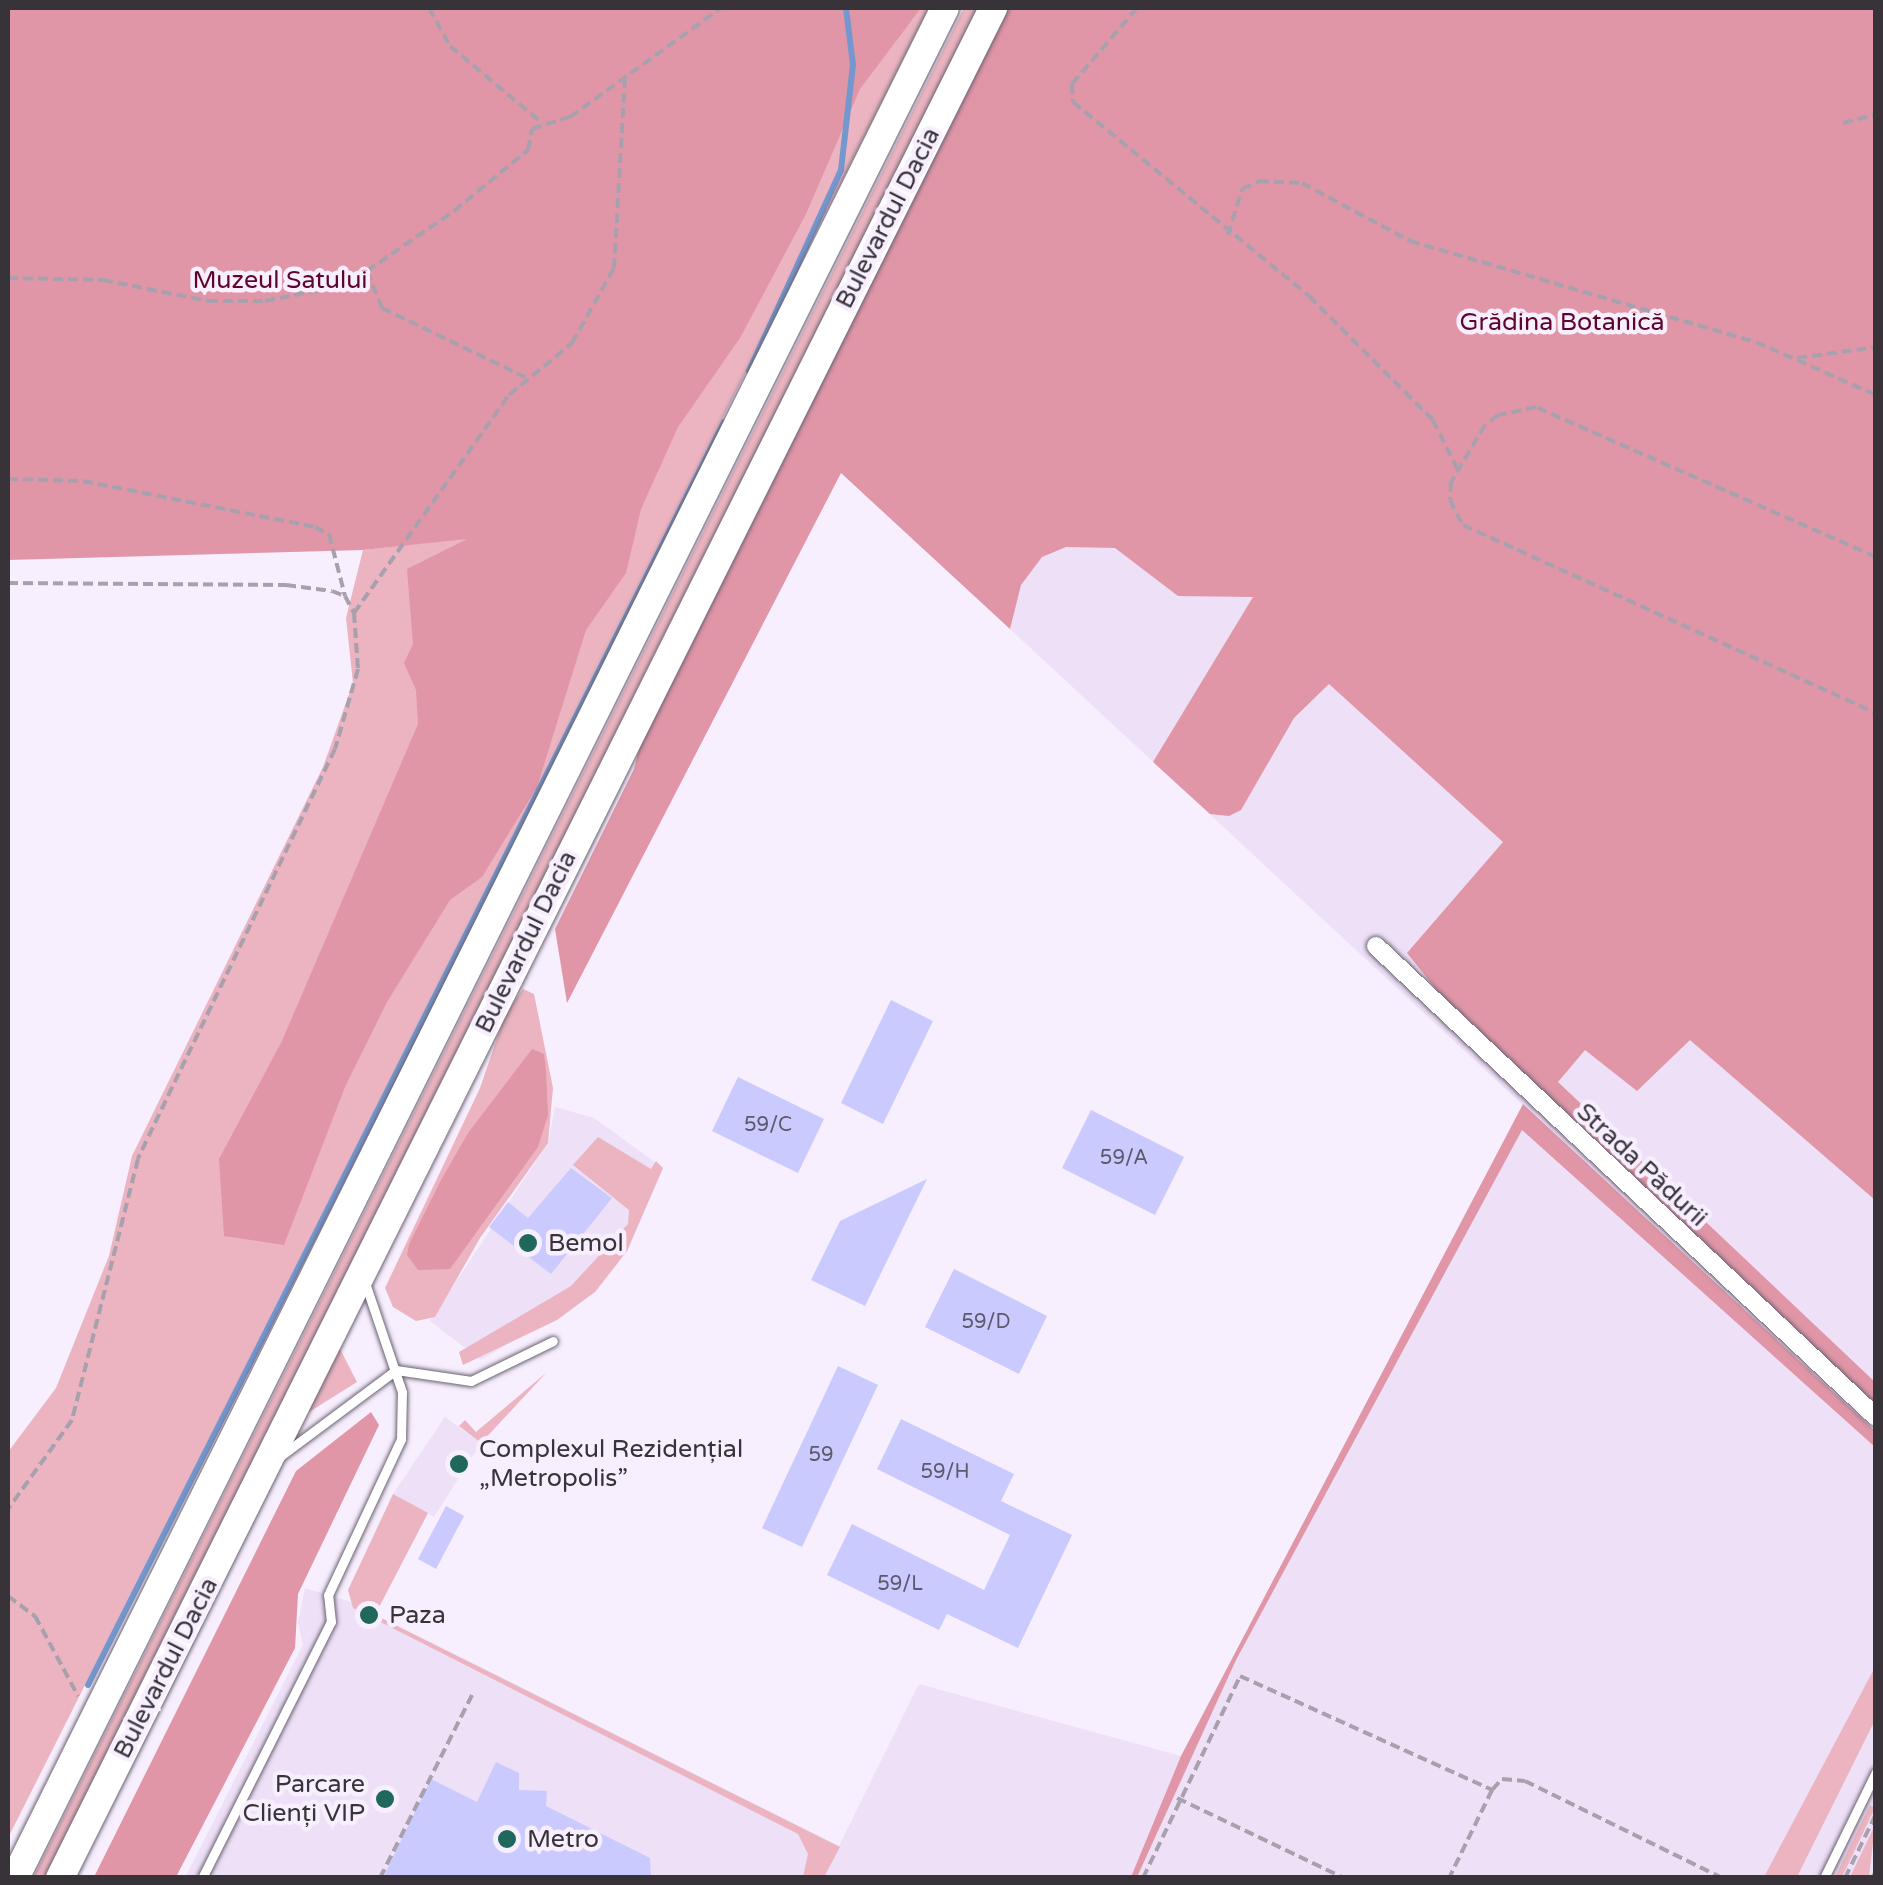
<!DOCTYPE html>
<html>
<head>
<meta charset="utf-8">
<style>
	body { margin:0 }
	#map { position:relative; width:1883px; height:1885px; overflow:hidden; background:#f7eefe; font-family:"Varela Round",sans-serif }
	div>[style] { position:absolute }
	.built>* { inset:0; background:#ede0f7 }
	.green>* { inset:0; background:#ebb4c0 }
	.forest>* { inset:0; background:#e096a7 }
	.stream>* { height:6px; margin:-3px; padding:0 3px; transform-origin:3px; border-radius:3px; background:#7497ce }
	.building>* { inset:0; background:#cbcaff }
	.path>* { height:4px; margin-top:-2px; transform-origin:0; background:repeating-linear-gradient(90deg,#a8a1ad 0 10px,transparent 0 15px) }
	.roads { filter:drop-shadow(0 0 2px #6b6271) drop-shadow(0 0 2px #6b6271) }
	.service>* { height:9px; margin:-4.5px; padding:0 4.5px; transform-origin:4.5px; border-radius:4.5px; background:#fff }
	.minor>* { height:18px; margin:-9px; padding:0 9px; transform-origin:9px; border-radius:9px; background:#fff }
	.primary>* { height:28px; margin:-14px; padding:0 14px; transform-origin:14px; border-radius:14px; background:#fff }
	.dots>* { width:28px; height:28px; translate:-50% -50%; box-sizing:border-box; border:5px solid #f7eefe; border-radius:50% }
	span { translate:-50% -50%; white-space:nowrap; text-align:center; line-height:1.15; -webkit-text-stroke:9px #f7eefe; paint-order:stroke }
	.number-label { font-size:20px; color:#5c596a }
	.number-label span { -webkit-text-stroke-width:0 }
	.street-label { font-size:25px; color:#373339 }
	.park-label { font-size:25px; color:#5f052a }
	.poi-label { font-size:25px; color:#373339 }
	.left { translate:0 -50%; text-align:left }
	.right { translate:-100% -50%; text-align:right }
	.frame { position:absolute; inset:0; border:10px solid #373339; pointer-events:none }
</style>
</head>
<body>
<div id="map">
	<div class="built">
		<div style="clip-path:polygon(967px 198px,1875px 1042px,1875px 1877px,185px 1878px,303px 1645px,298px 1623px,305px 1588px,348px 1601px,839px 1846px,919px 1684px,1181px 1756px,1523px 1105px,842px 473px)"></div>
		<div style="clip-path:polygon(555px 1107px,594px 1118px,663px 1168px,627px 1251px,595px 1292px,481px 1360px,430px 1321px,548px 1143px)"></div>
		<div style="clip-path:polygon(445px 1417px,481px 1443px,434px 1517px,393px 1494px)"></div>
	</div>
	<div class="green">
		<div style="clip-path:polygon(869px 8px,929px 8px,8px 1838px,8px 1452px,56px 1388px,109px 1256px,132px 1156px,323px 767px,353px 683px,346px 618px,363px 550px,621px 521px)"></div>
		<div style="clip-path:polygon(964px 8px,978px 8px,45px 1877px,33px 1878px)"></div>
		<div style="clip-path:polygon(523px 989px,534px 994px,553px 1088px,548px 1143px,480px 1238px,435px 1317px,416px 1321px,393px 1307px,385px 1288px,480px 1088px,505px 1015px)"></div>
		<div style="clip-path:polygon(598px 1137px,651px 1169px,656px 1161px,663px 1168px,627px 1251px,595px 1292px,557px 1320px,463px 1365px,459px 1352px,571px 1286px,628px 1224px,629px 1210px,573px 1165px)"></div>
		<div style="clip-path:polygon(339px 1347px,357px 1382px,309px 1412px,309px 1408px)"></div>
		<div style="clip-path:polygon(546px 1373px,481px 1443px,459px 1426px,465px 1420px,476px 1432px)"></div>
		<div style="clip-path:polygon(393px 1494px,428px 1513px,375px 1615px,840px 1847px,824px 1877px,803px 1877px,808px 1854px,798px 1834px,353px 1608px,348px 1590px)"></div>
		<div style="clip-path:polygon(1875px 1667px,1875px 1720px,1797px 1877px,1764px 1877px)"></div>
		<div style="clip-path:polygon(1870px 1805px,1875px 1808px,1842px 1877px,1835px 1877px)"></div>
		<div style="clip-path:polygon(1875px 1825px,1869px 1877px,1850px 1877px)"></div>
	</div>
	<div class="forest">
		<div style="clip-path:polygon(8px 8px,921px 8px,860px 89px,806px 214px,740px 338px,678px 427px,641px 509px,626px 573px,586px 630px,537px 787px,482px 877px,450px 900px,387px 1002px,345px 1087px,284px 1245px,224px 1236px,219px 1159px,282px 1041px,418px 724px,416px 690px,404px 663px,413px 644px,407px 569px,467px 539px,363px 550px,8px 560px)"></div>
		<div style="clip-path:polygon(1007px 8px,1875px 8px,1875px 1200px,1690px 1040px,1637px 1091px,1585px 1050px,1558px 1082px,1875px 1382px,1875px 1405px,1456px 1014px,1407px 953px,1503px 842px,1329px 684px,1294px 718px,1241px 810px,1229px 816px,1210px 814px,1153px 762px,1253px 597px,1178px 596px,1115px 548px,1066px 547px,1042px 557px,1021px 585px,1010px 629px,841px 473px,567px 1003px,555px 929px,634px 769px,641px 741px)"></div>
		<div style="clip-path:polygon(532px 1049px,544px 1054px,546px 1071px,548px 1115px,538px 1147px,450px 1269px,418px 1270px,407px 1255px,409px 1244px,440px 1182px,468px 1133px)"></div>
		<div style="clip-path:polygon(1523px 1104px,1875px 1431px,1875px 1447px,1522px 1130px,1236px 1660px,1137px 1877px,1131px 1877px,1181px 1756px)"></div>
		<div style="clip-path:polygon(371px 1412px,379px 1425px,298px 1594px,295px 1648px,176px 1877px,94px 1877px,296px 1471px)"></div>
	</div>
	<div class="stream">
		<div style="left:749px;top:371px;width:221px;rotate:-65.4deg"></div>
		<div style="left:841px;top:170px;width:106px;rotate:-83.5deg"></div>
		<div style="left:853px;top:65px;width:57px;rotate:-97deg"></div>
		<div style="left:88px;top:1685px;width:1414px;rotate:-63.27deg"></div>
	</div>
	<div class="building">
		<div style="clip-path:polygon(891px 1000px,933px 1021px,883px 1124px,841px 1103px)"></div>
		<div style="clip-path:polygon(738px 1077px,824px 1119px,798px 1173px,712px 1131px)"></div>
		<div style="clip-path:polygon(1091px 1110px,1184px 1157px,1155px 1215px,1062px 1168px)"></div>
		<div style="clip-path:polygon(571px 1168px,612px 1198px,551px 1274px,489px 1227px,508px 1202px,528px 1218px)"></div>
		<div style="clip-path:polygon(927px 1179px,865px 1306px,811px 1280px,840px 1221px)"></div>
		<div style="clip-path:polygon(954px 1269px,1047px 1316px,1019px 1374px,925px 1327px)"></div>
		<div style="clip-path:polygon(838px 1366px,878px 1385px,802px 1547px,762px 1528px)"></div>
		<div style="clip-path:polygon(901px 1419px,1014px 1474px,1001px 1501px,1072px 1535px,1018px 1648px,947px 1614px,939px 1630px,827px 1575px,852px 1524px,984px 1590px,1010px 1535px,877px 1469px)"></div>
		<div style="clip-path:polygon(446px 1506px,464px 1516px,436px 1569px,418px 1559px)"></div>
		<div style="clip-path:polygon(496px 1762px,519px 1773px,519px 1790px,547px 1791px,546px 1806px,650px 1858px,651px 1878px,383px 1878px,431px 1779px,477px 1802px)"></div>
	</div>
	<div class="path">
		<div style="left:429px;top:8px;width:43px;rotate:61.1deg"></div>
		<div style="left:450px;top:46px;width:120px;rotate:39.9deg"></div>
		<div style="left:1137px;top:8px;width:100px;rotate:130.5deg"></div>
		<div style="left:1072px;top:84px;width:18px;rotate:87deg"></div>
		<div style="left:1073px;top:102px;width:306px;rotate:39.4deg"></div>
		<div style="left:1309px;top:296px;width:175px;rotate:45deg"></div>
		<div style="left:1433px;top:420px;width:54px;rotate:63.4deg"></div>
		<div style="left:1843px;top:123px;width:34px;rotate:-15deg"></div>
		<div style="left:1228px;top:235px;width:48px;rotate:-73.1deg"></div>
		<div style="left:1242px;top:189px;width:19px;rotate:-25deg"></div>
		<div style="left:1259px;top:181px;width:43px;rotate:2.7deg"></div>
		<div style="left:1302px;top:183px;width:123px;rotate:28.2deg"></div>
		<div style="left:1410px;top:241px;width:360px;rotate:16.3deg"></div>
		<div style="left:1756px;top:342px;width:131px;rotate:23.8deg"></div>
		<div style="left:367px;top:271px;width:40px;rotate:68deg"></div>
		<div style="left:382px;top:308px;width:159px;rotate:25.8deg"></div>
		<div style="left:8px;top:278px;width:95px;rotate:1.2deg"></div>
		<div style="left:103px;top:280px;width:107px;rotate:11.3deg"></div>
		<div style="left:208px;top:301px;width:57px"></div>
		<div style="left:265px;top:301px;width:62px;rotate:-11.1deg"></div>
		<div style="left:326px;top:289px;width:45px;rotate:-23.7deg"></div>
		<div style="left:367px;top:271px;width:106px;rotate:-34.6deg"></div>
		<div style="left:454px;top:211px;width:96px;rotate:-39.5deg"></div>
		<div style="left:528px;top:150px;width:21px;rotate:-79deg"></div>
		<div style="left:532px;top:129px;width:40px;rotate:-18deg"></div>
		<div style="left:570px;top:117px;width:186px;rotate:-35.8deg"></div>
		<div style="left:1797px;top:358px;width:80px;rotate:-7.9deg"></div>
		<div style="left:8px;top:479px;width:75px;rotate:1.5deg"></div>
		<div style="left:83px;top:481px;width:237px;rotate:11.2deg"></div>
		<div style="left:315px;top:527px;width:16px;rotate:27deg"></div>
		<div style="left:329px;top:534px;width:64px;rotate:75.5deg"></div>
		<div style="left:1876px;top:557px;width:372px;rotate:-156.2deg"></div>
		<div style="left:1536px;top:407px;width:39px;rotate:168deg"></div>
		<div style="left:1498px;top:415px;width:16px;rotate:142deg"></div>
		<div style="left:1485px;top:425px;width:66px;rotate:120.8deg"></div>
		<div style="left:1451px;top:482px;width:18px;rotate:93deg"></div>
		<div style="left:1450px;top:500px;width:28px;rotate:63deg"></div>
		<div style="left:1463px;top:525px;width:454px;rotate:24.5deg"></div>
		<div style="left:8px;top:583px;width:278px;rotate:0.4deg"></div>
		<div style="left:286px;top:585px;width:46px;rotate:7.4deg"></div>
		<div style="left:332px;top:591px;width:14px;rotate:21deg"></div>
		<div style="left:345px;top:596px;width:19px;rotate:62deg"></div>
		<div style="left:354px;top:613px;width:56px;rotate:85.9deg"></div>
		<div style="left:358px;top:669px;width:83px;rotate:106deg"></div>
		<div style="left:335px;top:749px;width:455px;rotate:115.7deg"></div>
		<div style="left:138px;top:1159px;width:269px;rotate:104.2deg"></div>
		<div style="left:72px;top:1420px;width:110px;rotate:125.7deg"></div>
		<div style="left:354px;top:613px;width:267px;rotate:-54.6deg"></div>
		<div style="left:509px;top:395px;width:82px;rotate:-39.5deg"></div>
		<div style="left:572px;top:343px;width:86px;rotate:-60.8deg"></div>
		<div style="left:614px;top:268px;width:189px;rotate:-86.7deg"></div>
		<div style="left:8px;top:1596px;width:34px;rotate:37deg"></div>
		<div style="left:35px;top:1616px;width:91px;rotate:61.7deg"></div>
		<div style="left:1492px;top:1790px;width:15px;rotate:-48deg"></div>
		<div style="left:1502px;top:1779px;width:23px;rotate:5deg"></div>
		<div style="left:1525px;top:1781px;width:220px;rotate:26.2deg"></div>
		<div style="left:1177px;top:1798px;width:185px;rotate:25.6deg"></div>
		<div style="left:380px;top:1878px;width:209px;rotate:-63.3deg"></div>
		<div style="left:1143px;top:1878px;width:224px;rotate:-64.3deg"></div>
		<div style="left:1240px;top:1676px;width:277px;rotate:24.3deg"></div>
		<div style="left:1492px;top:1790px;width:98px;rotate:116deg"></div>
		<div style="left:1845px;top:1878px;width:71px;rotate:-64.2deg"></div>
		<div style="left:1872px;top:1878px;width:8px;rotate:-60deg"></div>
	</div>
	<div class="roads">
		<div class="service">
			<div style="left:396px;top:1370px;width:76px;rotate:8.3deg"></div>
			<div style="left:471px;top:1381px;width:91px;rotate:-26deg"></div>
			<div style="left:282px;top:1455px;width:142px;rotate:-36.7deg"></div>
			<div style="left:202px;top:1878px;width:287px;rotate:-63.3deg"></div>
			<div style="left:331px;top:1622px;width:27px;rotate:-96deg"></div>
			<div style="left:328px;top:1595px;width:172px;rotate:-64.9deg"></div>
			<div style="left:401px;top:1439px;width:47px;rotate:-88.8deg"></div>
			<div style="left:402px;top:1392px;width:118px;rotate:-108.7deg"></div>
			<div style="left:1824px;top:1878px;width:118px;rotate:-63.9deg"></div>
		</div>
		<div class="minor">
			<div style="left:1376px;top:946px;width:687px;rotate:43.29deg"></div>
		</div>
		<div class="primary">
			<div style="left:15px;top:1878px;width:2088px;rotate:-63.56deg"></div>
			<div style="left:60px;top:1878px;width:2090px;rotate:-63.48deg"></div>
		</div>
	</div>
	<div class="dots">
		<div style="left:528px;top:1243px;background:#20675c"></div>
		<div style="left:459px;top:1464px;background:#20675c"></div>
		<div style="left:369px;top:1615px;background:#20675c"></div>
		<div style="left:385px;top:1799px;background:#20675c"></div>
		<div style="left:507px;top:1839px;background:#20675c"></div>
	</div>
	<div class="number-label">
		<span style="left:768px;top:1125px">59/C</span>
		<span style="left:1124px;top:1158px">59/A</span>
		<span style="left:986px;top:1322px">59/D</span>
		<span style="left:821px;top:1455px">59</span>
		<span style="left:945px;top:1472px">59/H</span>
		<span style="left:900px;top:1584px">59/L</span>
	</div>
	<div class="street-label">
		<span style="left:888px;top:218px;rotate:-63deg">Bulevardul Dacia</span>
		<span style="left:526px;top:942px;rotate:-64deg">Bulevardul Dacia</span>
		<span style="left:1642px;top:1165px;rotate:43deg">Strada Pădurii</span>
		<span style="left:166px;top:1668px;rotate:-63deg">Bulevardul Dacia</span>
	</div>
	<div class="park-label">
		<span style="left:280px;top:280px">Muzeul Satului</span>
		<span style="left:1562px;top:322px">Grădina Botanică</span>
	</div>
	<div class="poi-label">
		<span class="left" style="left:548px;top:1243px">Bemol</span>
		<span class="left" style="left:479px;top:1464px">Complexul Rezidențial<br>„Metropolis”</span>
		<span class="left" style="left:389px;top:1615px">Paza</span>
		<span class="right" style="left:365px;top:1799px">Parcare<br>Clienți VIP</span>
		<span class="left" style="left:527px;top:1839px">Metro</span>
	</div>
	<div class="frame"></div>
</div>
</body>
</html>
